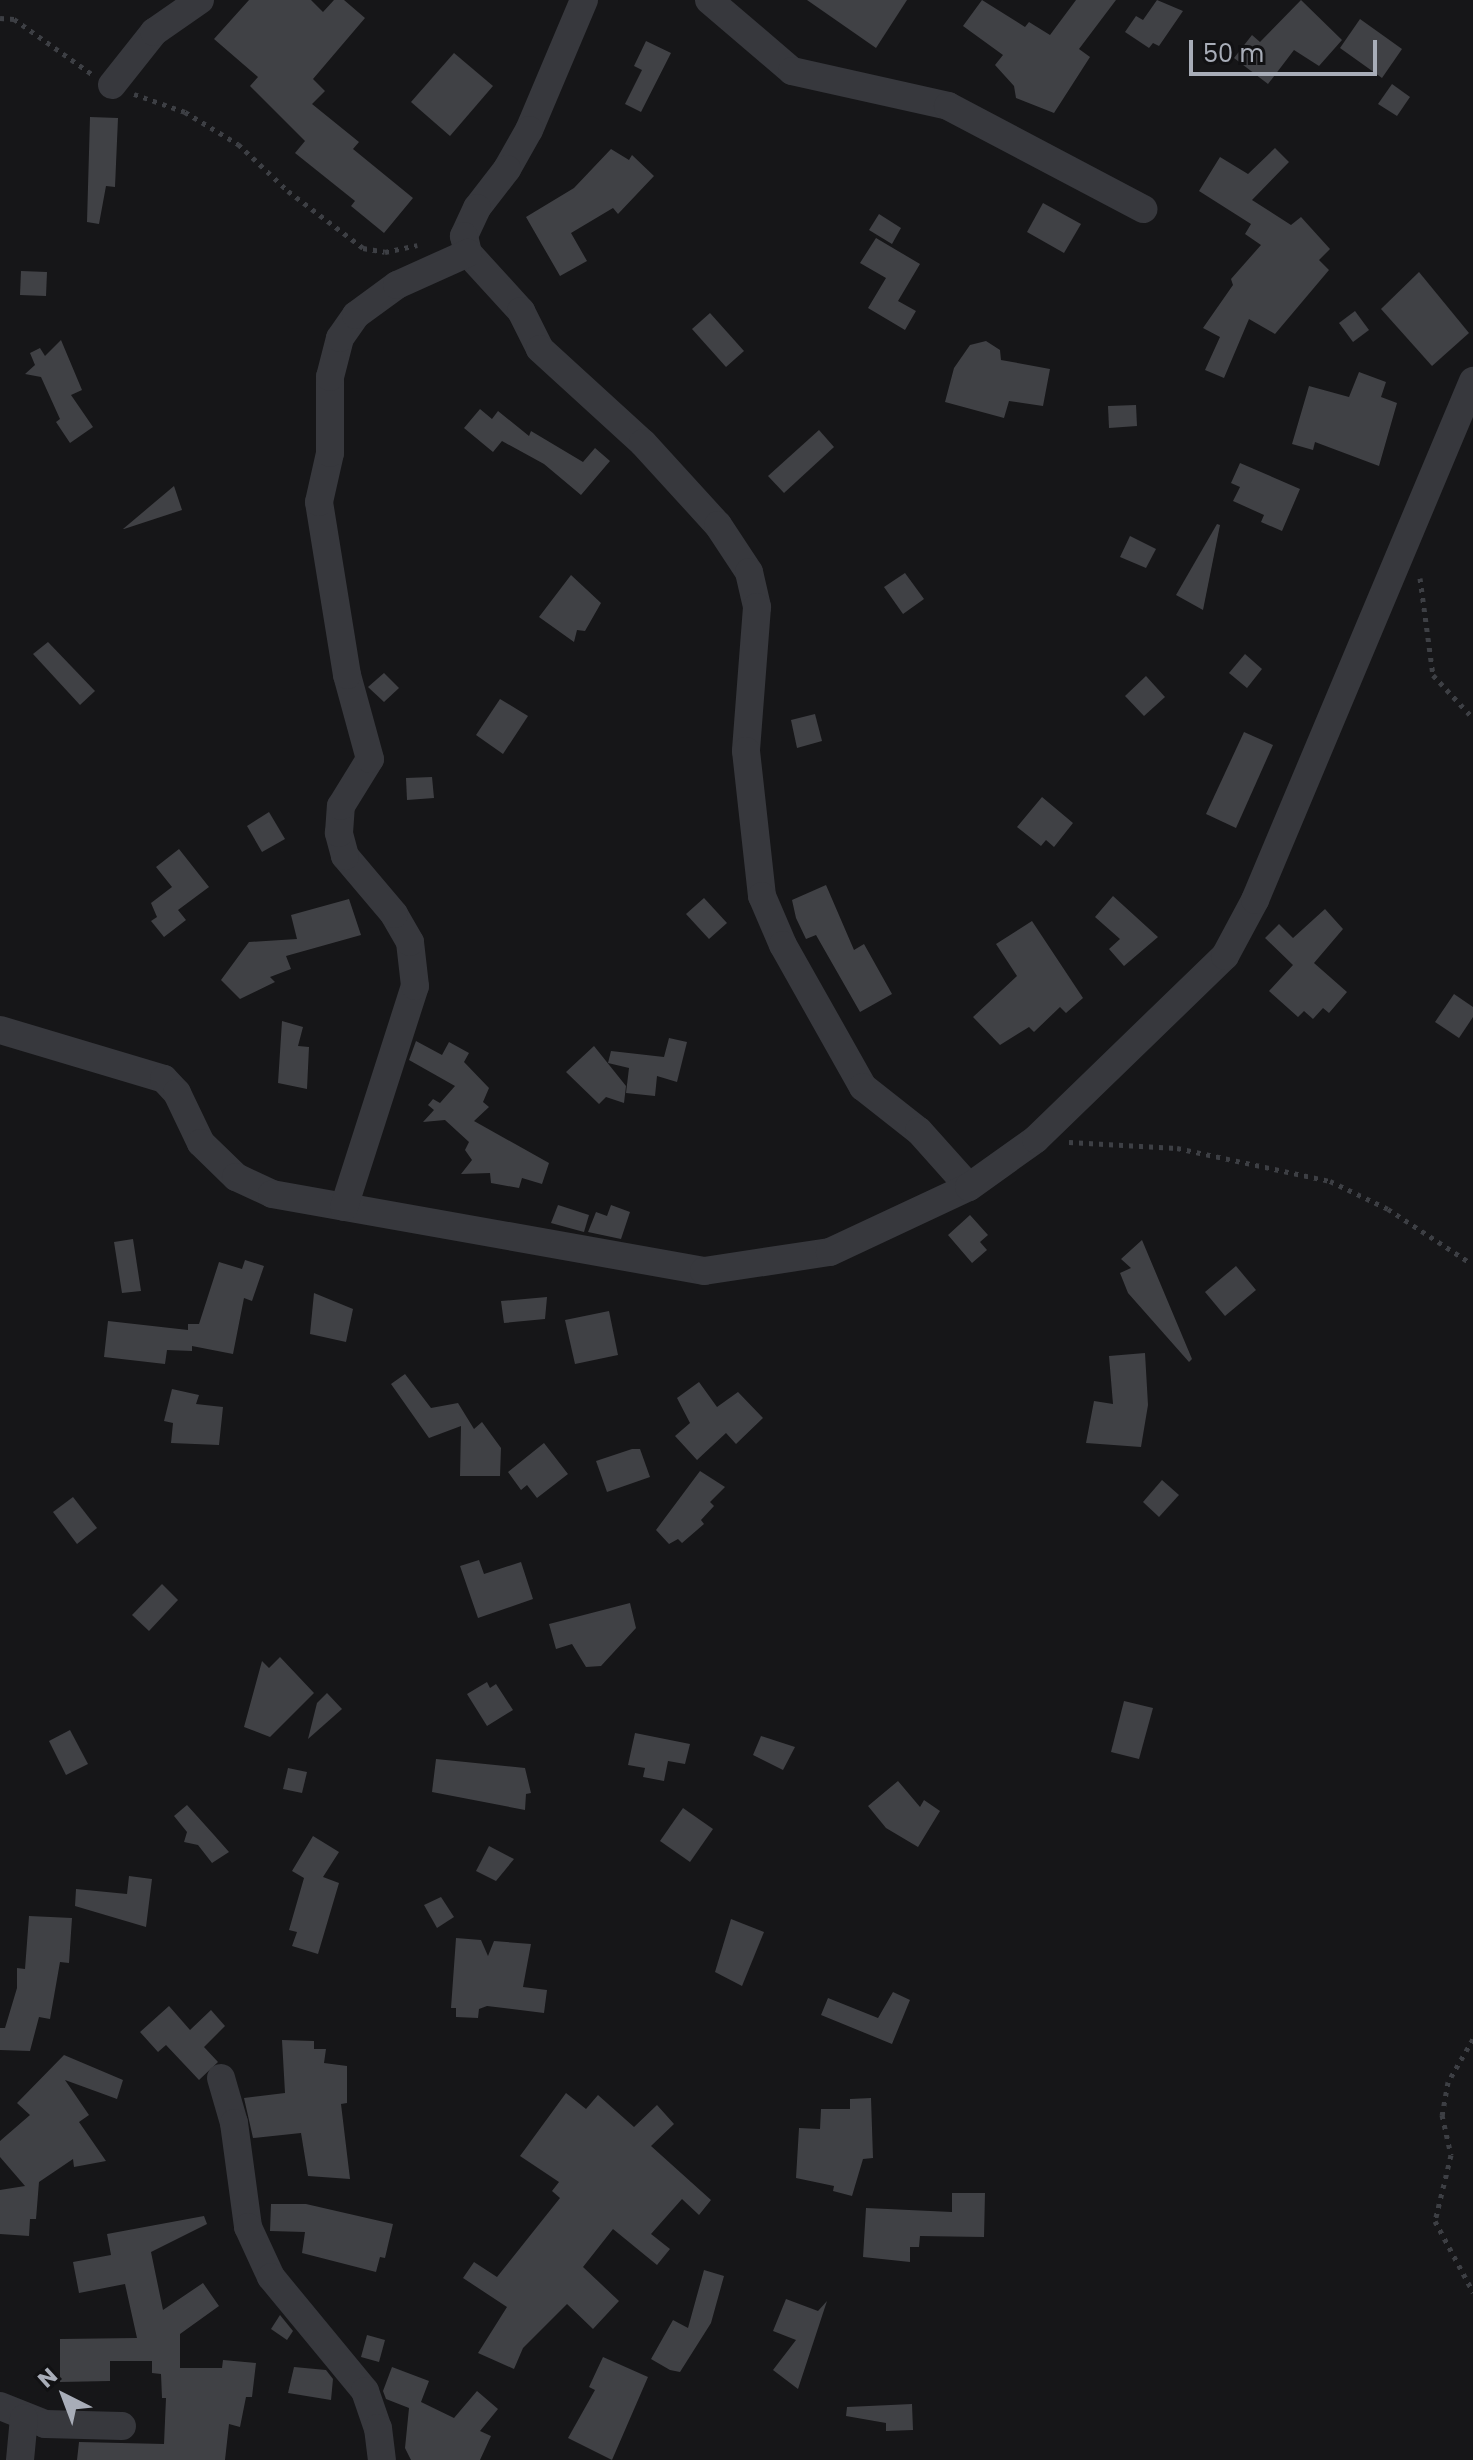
<!DOCTYPE html>
<html>
<head>
<meta charset="utf-8">
<style>
	body { margin:0 }
	#map { position:relative; width:1473px; height:2460px; overflow:hidden; background:#161618; font-family:Poppins,sans-serif }
	div>[style] { position:absolute }
	.building>* { inset:0; background:#404145 }
	.path>* { height:5px; margin-top:-2.5px; transform-origin:0; background:repeating-linear-gradient(90deg,#3d3f44 0 4px,transparent 0 10px) }
	.minor>* { height:28px; margin:-14px; padding:0 14px; transform-origin:14px; border-radius:14px; background:#37383d }
	span { translate:-50% -50%; white-space:nowrap; text-align:center; line-height:1.15; -webkit-text-stroke:8px #111113; paint-order:stroke }
	.north { position:absolute; left:24px; top:2356px; width:80px; height:80px; -webkit-text-stroke:6px #111113; paint-order:stroke; rotate:318deg; font-size:22px; font-weight:700; line-height:32px; text-align:center; color:#a8adb8 }
	.north::after { content:''; display:block; margin:auto; width:28px; height:36px; background:#a8adb8; clip-path:polygon(50% 0,100% 100%,50% 72%,0 100%) }
	.scale { position:absolute; left:1189px; top:40px; width:188px; height:36px; box-sizing:border-box; border:4px solid #a8adb8; border-top:0; padding-left:10px; font-size:24px; line-height:28px; white-space:nowrap; color:#a8adb8; -webkit-text-stroke:6px #111113; paint-order:stroke }
</style>
</head>
<body>
<div id="map">
	<div class="building">
		<div style="clip-path:polygon(249px 0,311px 0,323px 12px,334px 0,344px 0,365px 18px,313px 79px,325px 91px,312px 104px,359px 142px,353px 149px,413px 198px,384px 233px,351px 206px,355px 201px,295px 153px,305px 141px,250px 86px,258px 77px,214px 39px)"></div>
		<div style="clip-path:polygon(807px 0,907px 0,876px 48px)"></div>
		<div style="clip-path:polygon(982px 0,1025px 27px,1029px 22px,1050px 35px,1076px 0,1116px 0,1079px 49px,1090px 57px,1054px 113px,1016px 98px,1014px 86px,995px 65px,1003px 55px,963px 26px)"></div>
		<div style="clip-path:polygon(1157px 0,1183px 11px,1159px 46px,1153px 43px,1149px 48px,1125px 32px,1136px 16px,1143px 20px)"></div>
		<div style="clip-path:polygon(1301px 0,1342px 40px,1319px 66px,1294px 50px,1268px 84px,1234px 58px,1252px 35px,1260px 42px)"></div>
		<div style="clip-path:polygon(1360px 19px,1402px 49px,1382px 78px,1340px 48px)"></div>
		<div style="clip-path:polygon(646px 41px,671px 53px,641px 112px,625px 104px,642px 70px,634px 66px)"></div>
		<div style="clip-path:polygon(454px 53px,493px 86px,450px 136px,411px 102px)"></div>
		<div style="clip-path:polygon(1392px 84px,1410px 97px,1397px 116px,1378px 104px)"></div>
		<div style="clip-path:polygon(90px 117px,118px 118px,115px 187px,106px 186px,99px 224px,87px 222px)"></div>
		<div style="clip-path:polygon(1275px 148px,1289px 162px,1252px 200px,1291px 225px,1301px 217px,1330px 249px,1319px 260px,1329px 270px,1275px 334px,1249px 319px,1224px 378px,1205px 370px,1220px 337px,1203px 328px,1233px 285px,1231px 279px,1261px 245px,1245px 234px,1251px 224px,1199px 191px,1220px 157px,1248px 174px)"></div>
		<div style="clip-path:polygon(611px 149px,629px 160px,632px 155px,654px 176px,618px 214px,613px 208px,571px 233px,587px 261px,560px 276px,526px 217px,574px 188px)"></div>
		<div style="clip-path:polygon(1043px 203px,1081px 224px,1064px 253px,1027px 232px)"></div>
		<div style="clip-path:polygon(879px 214px,901px 228px,892px 244px,869px 230px)"></div>
		<div style="clip-path:polygon(876px 238px,920px 264px,898px 301px,916px 311px,905px 330px,868px 308px,886px 278px,860px 263px)"></div>
		<div style="clip-path:polygon(21px 271px,47px 272px,46px 296px,20px 295px)"></div>
		<div style="clip-path:polygon(1419px 272px,1469px 333px,1432px 366px,1381px 309px)"></div>
		<div style="clip-path:polygon(1355px 311px,1369px 330px,1353px 342px,1339px 323px)"></div>
		<div style="clip-path:polygon(710px 313px,744px 351px,726px 367px,692px 329px)"></div>
		<div style="clip-path:polygon(61px 340px,82px 390px,71px 395px,93px 427px,70px 443px,56px 422px,60px 419px,41px 377px,25px 374px,35px 365px,30px 353px,40px 348px,45px 356px)"></div>
		<div style="clip-path:polygon(986px 341px,1000px 350px,1001px 360px,1050px 369px,1043px 406px,1009px 401px,1004px 418px,945px 402px,954px 368px,970px 345px)"></div>
		<div style="clip-path:polygon(1359px 372px,1386px 382px,1381px 397px,1397px 403px,1379px 466px,1315px 442px,1313px 450px,1292px 444px,1309px 386px,1349px 397px)"></div>
		<div style="clip-path:polygon(1136px 405px,1137px 426px,1109px 428px,1108px 406px)"></div>
		<div style="clip-path:polygon(480px 409px,492px 419px,498px 411px,529px 436px,531px 431px,583px 462px,595px 448px,610px 461px,581px 495px,544px 464px,502px 441px,493px 452px,464px 428px)"></div>
		<div style="clip-path:polygon(819px 430px,834px 447px,784px 493px,768px 476px)"></div>
		<div style="clip-path:polygon(1240px 463px,1300px 489px,1282px 531px,1261px 522px,1264px 515px,1233px 501px,1240px 487px,1231px 483px)"></div>
		<div style="clip-path:polygon(174px 486px,182px 510px,124px 529px,123px 529px)"></div>
		<div style="clip-path:polygon(1217px 524px,1220px 525px,1203px 610px,1176px 595px)"></div>
		<div style="clip-path:polygon(1130px 536px,1156px 549px,1146px 568px,1120px 557px)"></div>
		<div style="clip-path:polygon(905px 573px,924px 599px,903px 614px,884px 587px)"></div>
		<div style="clip-path:polygon(571px 575px,601px 603px,585px 631px,577px 630px,574px 642px,539px 617px)"></div>
		<div style="clip-path:polygon(48px 642px,95px 691px,80px 705px,33px 654px)"></div>
		<div style="clip-path:polygon(1245px 654px,1262px 669px,1247px 688px,1229px 673px)"></div>
		<div style="clip-path:polygon(384px 673px,399px 688px,384px 702px,368px 687px)"></div>
		<div style="clip-path:polygon(1146px 676px,1165px 697px,1144px 716px,1125px 696px)"></div>
		<div style="clip-path:polygon(500px 699px,528px 716px,503px 754px,476px 735px)"></div>
		<div style="clip-path:polygon(815px 714px,822px 741px,797px 748px,791px 720px)"></div>
		<div style="clip-path:polygon(1244px 732px,1273px 745px,1236px 828px,1206px 814px)"></div>
		<div style="clip-path:polygon(432px 777px,434px 798px,407px 800px,406px 778px)"></div>
		<div style="clip-path:polygon(1042px 797px,1073px 823px,1054px 847px,1046px 840px,1041px 846px,1017px 827px)"></div>
		<div style="clip-path:polygon(269px 812px,285px 839px,262px 852px,247px 826px)"></div>
		<div style="clip-path:polygon(179px 849px,209px 887px,178px 910px,186px 920px,164px 937px,151px 921px,157px 917px,151px 903px,172px 887px,156px 867px)"></div>
		<div style="clip-path:polygon(826px 885px,854px 950px,864px 944px,892px 994px,860px 1012px,816px 935px,806px 939px,796px 918px,792px 900px)"></div>
		<div style="clip-path:polygon(1113px 896px,1158px 937px,1124px 966px,1109px 949px,1120px 939px,1095px 917px)"></div>
		<div style="clip-path:polygon(704px 898px,727px 923px,709px 939px,686px 914px)"></div>
		<div style="clip-path:polygon(349px 899px,361px 935px,286px 956px,291px 969px,270px 977px,275px 982px,240px 999px,221px 980px,249px 942px,297px 939px,291px 915px)"></div>
		<div style="clip-path:polygon(1325px 909px,1343px 929px,1314px 963px,1347px 992px,1329px 1013px,1323px 1008px,1313px 1019px,1304px 1011px,1298px 1017px,1269px 991px,1293px 965px,1265px 938px,1279px 924px,1293px 938px)"></div>
		<div style="clip-path:polygon(1032px 921px,1083px 998px,1066px 1013px,1060px 1007px,1034px 1032px,1029px 1027px,1000px 1045px,973px 1017px,1017px 976px,996px 944px)"></div>
		<div style="clip-path:polygon(1454px 994px,1473px 1007px,1473px 1017px,1459px 1038px,1435px 1022px)"></div>
		<div style="clip-path:polygon(282px 1021px,303px 1027px,298px 1046px,309px 1047px,307px 1089px,278px 1083px)"></div>
		<div style="clip-path:polygon(669px 1038px,687px 1042px,677px 1082px,657px 1076px,655px 1096px,626px 1093px,629px 1068px,608px 1063px,611px 1051px,664px 1057px)"></div>
		<div style="clip-path:polygon(416px 1041px,442px 1055px,449px 1042px,469px 1053px,464px 1062px,489px 1088px,483px 1102px,489px 1107px,474px 1121px,549px 1163px,542px 1184px,522px 1178px,519px 1188px,491px 1183px,490px 1173px,461px 1174px,472px 1160px,465px 1150px,469px 1142px,445px 1120px,423px 1122px,434px 1110px,428px 1105px,433px 1099px,440px 1103px,455px 1086px,409px 1060px)"></div>
		<div style="clip-path:polygon(594px 1046px,626px 1086px,624px 1103px,606px 1097px,599px 1104px,566px 1072px)"></div>
		<div style="clip-path:polygon(558px 1205px,589px 1215px,584px 1232px,551px 1223px)"></div>
		<div style="clip-path:polygon(611px 1205px,630px 1212px,621px 1239px,588px 1232px,596px 1212px,607px 1216px)"></div>
		<div style="clip-path:polygon(970px 1215px,988px 1235px,980px 1242px,987px 1250px,972px 1263px,948px 1235px)"></div>
		<div style="clip-path:polygon(133px 1239px,141px 1291px,122px 1293px,114px 1242px)"></div>
		<div style="clip-path:polygon(1142px 1240px,1192px 1359px,1189px 1362px,1128px 1293px,1120px 1273px,1131px 1268px,1121px 1259px)"></div>
		<div style="clip-path:polygon(245px 1260px,264px 1266px,252px 1301px,244px 1298px,233px 1354px,192px 1346px,192px 1351px,167px 1350px,165px 1364px,104px 1357px,108px 1321px,188px 1330px,188px 1324px,199px 1324px,219px 1262px,242px 1269px)"></div>
		<div style="clip-path:polygon(1236px 1266px,1256px 1290px,1225px 1316px,1205px 1292px)"></div>
		<div style="clip-path:polygon(314px 1293px,353px 1309px,346px 1342px,310px 1334px)"></div>
		<div style="clip-path:polygon(547px 1297px,545px 1319px,504px 1323px,501px 1301px)"></div>
		<div style="clip-path:polygon(609px 1311px,618px 1355px,575px 1364px,565px 1320px)"></div>
		<div style="clip-path:polygon(1145px 1353px,1148px 1405px,1141px 1447px,1086px 1443px,1094px 1401px,1113px 1404px,1109px 1356px)"></div>
		<div style="clip-path:polygon(405px 1374px,431px 1408px,458px 1403px,474px 1429px,482px 1422px,501px 1448px,500px 1476px,460px 1476px,461px 1426px,429px 1438px,391px 1384px)"></div>
		<div style="clip-path:polygon(699px 1382px,717px 1407px,738px 1392px,763px 1418px,736px 1444px,726px 1433px,697px 1460px,675px 1436px,690px 1423px,677px 1398px)"></div>
		<div style="clip-path:polygon(172px 1389px,199px 1395px,196px 1404px,223px 1407px,219px 1445px,171px 1443px,173px 1423px,164px 1421px)"></div>
		<div style="clip-path:polygon(544px 1443px,568px 1474px,537px 1498px,527px 1485px,521px 1490px,508px 1472px)"></div>
		<div style="clip-path:polygon(632px 1449px,640px 1449px,650px 1477px,607px 1492px,596px 1461px)"></div>
		<div style="clip-path:polygon(700px 1471px,725px 1487px,710px 1502px,714px 1506px,701px 1520px,704px 1524px,682px 1543px,678px 1539px,669px 1544px,656px 1530px)"></div>
		<div style="clip-path:polygon(1162px 1480px,1179px 1495px,1159px 1517px,1143px 1502px)"></div>
		<div style="clip-path:polygon(73px 1497px,97px 1528px,77px 1544px,53px 1512px)"></div>
		<div style="clip-path:polygon(479px 1560px,484px 1574px,521px 1562px,533px 1599px,478px 1618px,460px 1566px)"></div>
		<div style="clip-path:polygon(162px 1584px,178px 1600px,149px 1631px,132px 1615px)"></div>
		<div style="clip-path:polygon(630px 1603px,636px 1628px,601px 1666px,586px 1667px,572px 1644px,556px 1649px,549px 1624px)"></div>
		<div style="clip-path:polygon(280px 1657px,314px 1693px,270px 1737px,244px 1727px,262px 1661px,269px 1668px)"></div>
		<div style="clip-path:polygon(487px 1682px,490px 1688px,496px 1684px,513px 1710px,487px 1726px,467px 1694px)"></div>
		<div style="clip-path:polygon(327px 1693px,342px 1709px,308px 1739px,317px 1703px)"></div>
		<div style="clip-path:polygon(1124px 1701px,1153px 1708px,1139px 1759px,1111px 1752px)"></div>
		<div style="clip-path:polygon(70px 1730px,88px 1764px,66px 1775px,49px 1741px)"></div>
		<div style="clip-path:polygon(635px 1733px,690px 1744px,685px 1764px,668px 1761px,664px 1781px,643px 1777px,645px 1768px,628px 1765px)"></div>
		<div style="clip-path:polygon(761px 1736px,795px 1747px,783px 1770px,753px 1755px)"></div>
		<div style="clip-path:polygon(436px 1759px,525px 1768px,531px 1793px,526px 1794px,525px 1810px,432px 1792px)"></div>
		<div style="clip-path:polygon(288px 1768px,307px 1772px,302px 1793px,283px 1789px)"></div>
		<div style="clip-path:polygon(898px 1781px,920px 1807px,924px 1800px,940px 1811px,918px 1847px,886px 1828px,868px 1806px)"></div>
		<div style="clip-path:polygon(187px 1805px,214px 1835px,229px 1852px,212px 1863px,198px 1845px,184px 1842px,187px 1832px,174px 1816px)"></div>
		<div style="clip-path:polygon(683px 1808px,713px 1829px,690px 1862px,660px 1841px)"></div>
		<div style="clip-path:polygon(313px 1836px,339px 1852px,323px 1877px,339px 1883px,318px 1954px,292px 1946px,297px 1932px,289px 1930px,304px 1878px,292px 1871px)"></div>
		<div style="clip-path:polygon(489px 1846px,514px 1859px,496px 1881px,476px 1871px)"></div>
		<div style="clip-path:polygon(129px 1876px,152px 1879px,146px 1927px,75px 1906px,76px 1889px,127px 1894px)"></div>
		<div style="clip-path:polygon(441px 1897px,454px 1917px,437px 1928px,424px 1905px)"></div>
		<div style="clip-path:polygon(29px 1916px,72px 1918px,69px 1963px,60px 1962px,50px 2019px,39px 2017px,30px 2051px,0 2050px,0 2028px,5px 2028px,17px 1988px,17px 1968px,25px 1969px)"></div>
		<div style="clip-path:polygon(731px 1919px,764px 1932px,742px 1986px,715px 1972px)"></div>
		<div style="clip-path:polygon(456px 1938px,481px 1940px,488px 1956px,494px 1941px,531px 1944px,523px 1987px,547px 1990px,544px 2013px,487px 2006px,479px 2009px,478px 2018px,456px 2017px,456px 2008px,451px 2008px)"></div>
		<div style="clip-path:polygon(893px 1992px,910px 2000px,892px 2044px,821px 2015px,828px 1998px,878px 2018px)"></div>
		<div style="clip-path:polygon(169px 2006px,190px 2030px,211px 2010px,225px 2026px,204px 2047px,218px 2062px,199px 2080px,166px 2045px,158px 2052px,140px 2032px)"></div>
		<div style="clip-path:polygon(282px 2040px,314px 2041px,314px 2049px,326px 2049px,324px 2063px,347px 2066px,347px 2103px,341px 2104px,350px 2179px,308px 2176px,301px 2133px,253px 2138px,244px 2098px,285px 2093px)"></div>
		<div style="clip-path:polygon(64px 2055px,123px 2080px,117px 2099px,65px 2080px,89px 2115px,79px 2122px,106px 2161px,74px 2167px,73px 2159px,39px 2182px,36px 2219px,30px 2219px,29px 2236px,0 2234px,0 2190px,25px 2186px,0 2157px,0 2141px,30px 2115px,17px 2103px)"></div>
		<div style="clip-path:polygon(566px 2093px,586px 2109px,598px 2095px,634px 2127px,657px 2105px,674px 2124px,651px 2146px,711px 2200px,699px 2215px,682px 2199px,651px 2234px,670px 2249px,657px 2265px,613px 2229px,583px 2267px,619px 2301px,593px 2329px,567px 2304px,523px 2348px,514px 2369px,478px 2353px,507px 2307px,463px 2278px,474px 2262px,497px 2277px,560px 2198px,552px 2191px,559px 2182px,520px 2156px)"></div>
		<div style="clip-path:polygon(871px 2098px,873px 2158px,863px 2159px,852px 2196px,833px 2191px,834px 2186px,796px 2178px,799px 2128px,820px 2129px,821px 2109px,850px 2109px,850px 2099px)"></div>
		<div style="clip-path:polygon(952px 2193px,985px 2193px,984px 2237px,920px 2236px,919px 2247px,910px 2247px,910px 2262px,863px 2257px,866px 2208px,952px 2212px)"></div>
		<div style="clip-path:polygon(271px 2204px,306px 2204px,393px 2224px,385px 2258px,380px 2257px,376px 2272px,302px 2253px,305px 2232px,270px 2231px)"></div>
		<div style="clip-path:polygon(204px 2216px,207px 2224px,151px 2252px,163px 2310px,203px 2283px,219px 2306px,180px 2334px,180px 2368px,222px 2368px,223px 2360px,256px 2363px,252px 2397px,246px 2397px,240px 2427px,229px 2424px,225px 2460px,77px 2460px,79px 2442px,164px 2444px,166px 2398px,162px 2398px,161px 2374px,152px 2373px,152px 2361px,110px 2361px,110px 2381px,60px 2382px,60px 2339px,137px 2338px,125px 2284px,79px 2293px,73px 2262px,111px 2255px,107px 2234px)"></div>
		<div style="clip-path:polygon(704px 2270px,724px 2276px,711px 2323px,680px 2372px,670px 2370px,651px 2359px,673px 2320px,688px 2328px)"></div>
		<div style="clip-path:polygon(786px 2299px,818px 2311px,827px 2301px,798px 2389px,773px 2370px,796px 2340px,773px 2331px)"></div>
		<div style="clip-path:polygon(280px 2315px,293px 2331px,287px 2340px,271px 2329px)"></div>
		<div style="clip-path:polygon(367px 2335px,385px 2340px,379px 2362px,361px 2357px)"></div>
		<div style="clip-path:polygon(603px 2357px,648px 2377px,612px 2460px,568px 2438px,595px 2390px,589px 2387px)"></div>
		<div style="clip-path:polygon(294px 2367px,326px 2370px,333px 2379px,331px 2400px,288px 2393px)"></div>
		<div style="clip-path:polygon(392px 2367px,429px 2381px,421px 2402px,454px 2418px,477px 2391px,498px 2409px,480px 2431px,491px 2436px,480px 2460px,411px 2460px,405px 2448px,409px 2408px,386px 2399px,383px 2391px)"></div>
		<div style="clip-path:polygon(912px 2404px,913px 2430px,886px 2431px,886px 2423px,846px 2416px,847px 2407px)"></div>
	</div>
	<div class="path">
		<div style="left:0;top:18px;width:14px;rotate:4deg"></div>
		<div style="left:14px;top:19px;width:97px;rotate:35.3deg"></div>
		<div style="left:134px;top:94px;width:54px;rotate:19.4deg"></div>
		<div style="left:185px;top:112px;width:62px;rotate:31.1deg"></div>
		<div style="left:238px;top:144px;width:69px;rotate:43.2deg"></div>
		<div style="left:288px;top:191px;width:94px;rotate:37.2deg"></div>
		<div style="left:363px;top:248px;width:22px;rotate:10deg"></div>
		<div style="left:385px;top:252px;width:33px;rotate:-12deg"></div>
		<div style="left:1420px;top:578px;width:98px;rotate:82.4deg"></div>
		<div style="left:1433px;top:675px;width:59px;rotate:47.1deg"></div>
		<div style="left:1069px;top:1142px;width:108px;rotate:3.2deg"></div>
		<div style="left:1177px;top:1148px;width:157px;rotate:12.2deg"></div>
		<div style="left:1330px;top:1181px;width:64px;rotate:25.8deg"></div>
		<div style="left:1388px;top:1209px;width:97px;rotate:33.2deg"></div>
		<div style="left:1473px;top:2039px;width:50px;rotate:120.2deg"></div>
		<div style="left:1448px;top:2082px;width:34px;rotate:100deg"></div>
		<div style="left:1442px;top:2115px;width:41px;rotate:77.3deg"></div>
		<div style="left:1451px;top:2155px;width:68px;rotate:103.6deg"></div>
		<div style="left:1435px;top:2221px;width:81px;rotate:61.8deg"></div>
	</div>
	<div class="minor">
		<div style="left:584px;top:0;width:141px;rotate:112.9deg"></div>
		<div style="left:529px;top:130px;width:45px;rotate:119.4deg"></div>
		<div style="left:507px;top:169px;width:49px;rotate:127.6deg"></div>
		<div style="left:477px;top:208px;width:31px;rotate:115deg"></div>
		<div style="left:464px;top:236px;width:17px;rotate:77deg"></div>
		<div style="left:468px;top:253px;width:79px;rotate:47.6deg"></div>
		<div style="left:521px;top:311px;width:42px;rotate:63.4deg"></div>
		<div style="left:540px;top:349px;width:139px;rotate:42.4deg"></div>
		<div style="left:643px;top:443px;width:111px;rotate:47.6deg"></div>
		<div style="left:718px;top:525px;width:56px;rotate:56.6deg"></div>
		<div style="left:749px;top:572px;width:36px;rotate:77deg"></div>
		<div style="left:757px;top:607px;width:144px;rotate:94.4deg"></div>
		<div style="left:746px;top:751px;width:146px;rotate:83.7deg"></div>
		<div style="left:762px;top:896px;width:53px;rotate:66.8deg"></div>
		<div style="left:783px;top:945px;width:163px;rotate:60.6deg"></div>
		<div style="left:863px;top:1087px;width:71px;rotate:38.2deg"></div>
		<div style="left:919px;top:1131px;width:75px;rotate:48.2deg"></div>
		<div style="left:709px;top:0;width:109px;rotate:40.5deg"></div>
		<div style="left:792px;top:71px;width:160px;rotate:12.6deg"></div>
		<div style="left:948px;top:106px;width:221px;rotate:27.8deg"></div>
		<div style="left:112px;top:85px;width:68px;rotate:-51.6deg"></div>
		<div style="left:154px;top:32px;width:56px;rotate:-34.8deg"></div>
		<div style="left:0;top:1030px;width:171px;rotate:16.6deg"></div>
		<div style="left:164px;top:1079px;width:19px;rotate:47deg"></div>
		<div style="left:177px;top:1093px;width:55px;rotate:64.4deg"></div>
		<div style="left:201px;top:1143px;width:49px;rotate:44.2deg"></div>
		<div style="left:236px;top:1177px;width:40px;rotate:25deg"></div>
		<div style="left:272px;top:1194px;width:439px;rotate:10.1deg"></div>
		<div style="left:704px;top:1271px;width:127px;rotate:-8.6deg"></div>
		<div style="left:830px;top:1252px;width:153px;rotate:-25.1deg"></div>
		<div style="left:969px;top:1187px;width:82px;rotate:-35.6deg"></div>
		<div style="left:1036px;top:1139px;width:263px;rotate:-44.1deg"></div>
		<div style="left:1225px;top:956px;width:64px;rotate:-61.8deg"></div>
		<div style="left:1255px;top:900px;width:563px;rotate:-67.22deg"></div>
		<div style="left:344px;top:1207px;width:232px;rotate:-72.2deg"></div>
		<div style="left:415px;top:986px;width:44px;rotate:-96.5deg"></div>
		<div style="left:410px;top:942px;width:32px;rotate:-120deg"></div>
		<div style="left:394px;top:914px;width:76px;rotate:-130.2deg"></div>
		<div style="left:345px;top:856px;width:24px;rotate:-105deg"></div>
		<div style="left:339px;top:833px;width:27px;rotate:-86deg"></div>
		<div style="left:341px;top:806px;width:55px;rotate:-58.3deg"></div>
		<div style="left:370px;top:759px;width:87px;rotate:-105.3deg"></div>
		<div style="left:347px;top:675px;width:175px;rotate:-99.2deg"></div>
		<div style="left:319px;top:502px;width:50px;rotate:-77.3deg"></div>
		<div style="left:330px;top:453px;width:76px;rotate:-90deg"></div>
		<div style="left:330px;top:377px;width:40px;rotate:-75.6deg"></div>
		<div style="left:340px;top:338px;width:28px;rotate:-55deg"></div>
		<div style="left:356px;top:315px;width:51px;rotate:-36.2deg"></div>
		<div style="left:397px;top:285px;width:78px;rotate:-24.3deg"></div>
		<div style="left:221px;top:2078px;width:47px;rotate:73.9deg"></div>
		<div style="left:234px;top:2123px;width:105px;rotate:82.3deg"></div>
		<div style="left:248px;top:2227px;width:55px;rotate:65.3deg"></div>
		<div style="left:271px;top:2277px;width:148px;rotate:50.5deg"></div>
		<div style="left:365px;top:2391px;width:39px;rotate:71deg"></div>
		<div style="left:378px;top:2428px;width:32px;rotate:83deg"></div>
		<div style="left:0;top:2406px;width:48px;rotate:21.8deg"></div>
		<div style="left:45px;top:2424px;width:77px;rotate:1.5deg"></div>
		<div style="left:20px;top:2460px;width:42px;rotate:-84.6deg"></div>
	</div>
	<div class="north">N</div>
	<div class="scale">50 m</div>
</div>
</body>
</html>
